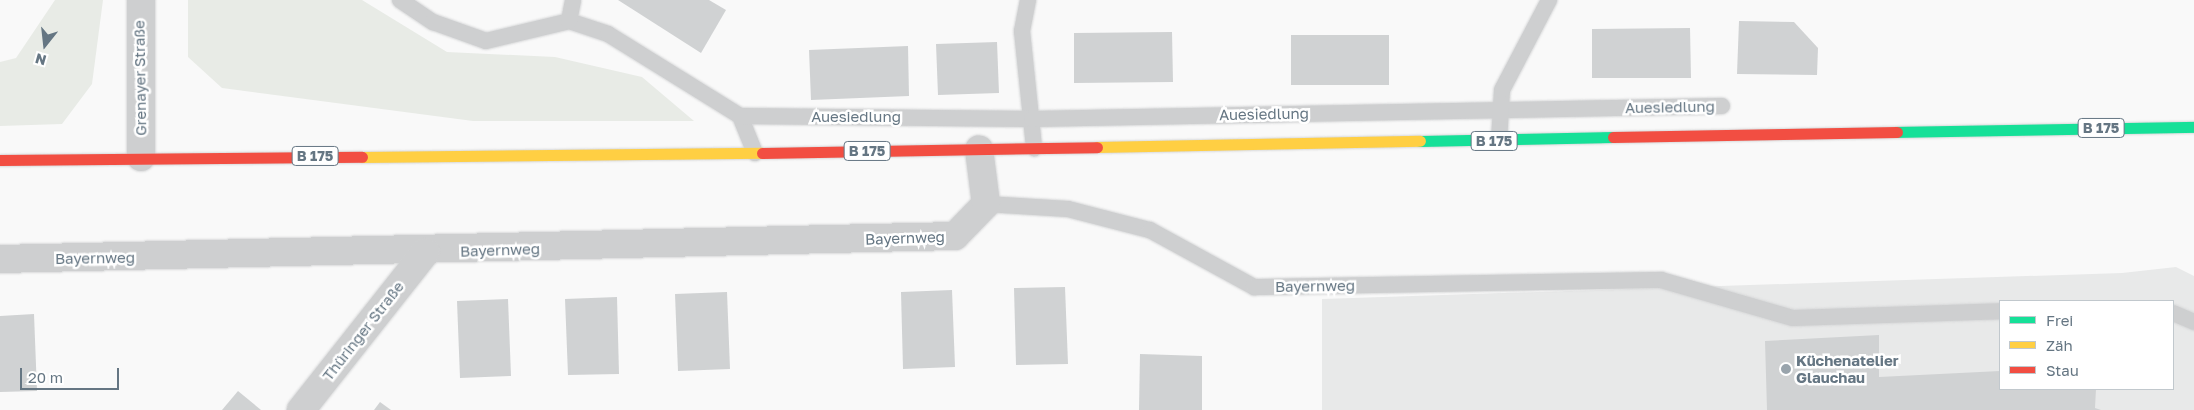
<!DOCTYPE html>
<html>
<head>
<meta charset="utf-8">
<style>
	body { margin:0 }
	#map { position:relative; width:2194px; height:410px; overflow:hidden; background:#f9f9f9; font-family:"Golos Text",sans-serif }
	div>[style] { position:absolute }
	.built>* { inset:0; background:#e8e9e9 }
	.green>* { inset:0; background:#e8ebe6 }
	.building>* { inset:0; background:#d0d2d3 }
	.roads { filter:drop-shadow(0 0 1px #d5d6d7) drop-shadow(0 0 1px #d5d6d7) }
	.lane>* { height:16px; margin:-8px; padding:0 8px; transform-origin:8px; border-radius:8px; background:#cecfd0 }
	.street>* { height:28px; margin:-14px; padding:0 14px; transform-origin:14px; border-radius:14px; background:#cecfd0 }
	.fast>* { height:11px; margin:-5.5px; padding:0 5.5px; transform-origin:5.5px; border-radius:5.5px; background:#16e098 }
	.slow>* { height:11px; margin:-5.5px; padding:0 5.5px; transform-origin:5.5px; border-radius:5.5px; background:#ffcf43 }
	.jam>* { height:11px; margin:-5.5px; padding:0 5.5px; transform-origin:5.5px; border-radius:5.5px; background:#f24e42 }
	.dots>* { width:14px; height:14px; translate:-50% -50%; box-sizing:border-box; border:2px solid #fff; border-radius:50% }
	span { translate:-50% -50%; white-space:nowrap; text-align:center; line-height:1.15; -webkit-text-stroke:5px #fff; paint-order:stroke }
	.shield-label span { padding:1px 4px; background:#fff; border:1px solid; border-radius:4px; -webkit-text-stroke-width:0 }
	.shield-label { font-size:14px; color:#657683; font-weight:700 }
	.street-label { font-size:15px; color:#657683 }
	.poi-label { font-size:15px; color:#657683; font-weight:700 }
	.left { translate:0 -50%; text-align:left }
	.legend { position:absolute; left:1999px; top:300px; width:175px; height:90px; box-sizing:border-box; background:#fff; border:1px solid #c1c8cd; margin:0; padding:6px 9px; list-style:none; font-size:15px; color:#657683 }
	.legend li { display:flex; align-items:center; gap:10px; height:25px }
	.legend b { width:25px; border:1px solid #c1c8cd }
	.north { position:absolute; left:20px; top:20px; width:50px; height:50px; -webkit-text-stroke:4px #fff; paint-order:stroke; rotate:196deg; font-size:14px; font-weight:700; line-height:20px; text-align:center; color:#657683 }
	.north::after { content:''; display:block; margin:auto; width:18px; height:22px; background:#657683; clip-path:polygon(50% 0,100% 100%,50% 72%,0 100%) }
	.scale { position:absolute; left:20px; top:368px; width:99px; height:22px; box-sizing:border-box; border:2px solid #657683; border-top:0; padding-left:6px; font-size:15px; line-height:18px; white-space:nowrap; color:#657683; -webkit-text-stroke:4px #fff; paint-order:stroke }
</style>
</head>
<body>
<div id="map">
	<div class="built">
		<div style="clip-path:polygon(evenodd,2176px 267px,2194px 276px,2194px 410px,1322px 410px,1322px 299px,2122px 273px,2176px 267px,2000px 301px,2173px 301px,2173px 389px,2000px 389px,2000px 301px)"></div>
	</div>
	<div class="green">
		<div style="clip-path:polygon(55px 0,103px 0,92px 84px,62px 124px,0 126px,0 62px,16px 58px)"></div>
		<div style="clip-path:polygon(188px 0,362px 0,447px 52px,555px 57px,642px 77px,694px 121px,473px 121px,222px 88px,188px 57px)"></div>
	</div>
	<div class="building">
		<div style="clip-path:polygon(618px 0,709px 0,726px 10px,701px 53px)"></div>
		<div style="clip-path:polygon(1739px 21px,1794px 22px,1818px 48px,1817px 75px,1737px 74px)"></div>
		<div style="clip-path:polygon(1690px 28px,1691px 78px,1592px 78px,1592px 29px)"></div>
		<div style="clip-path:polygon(1172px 32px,1173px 82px,1074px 83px,1074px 33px)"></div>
		<div style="clip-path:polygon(1291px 35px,1389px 35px,1389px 85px,1291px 85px)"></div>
		<div style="clip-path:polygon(997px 42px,999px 93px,938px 95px,936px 44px)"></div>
		<div style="clip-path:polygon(908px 46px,909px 96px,811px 100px,809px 50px)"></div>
		<div style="clip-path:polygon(1065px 287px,1068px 364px,1016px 365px,1014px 288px)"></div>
		<div style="clip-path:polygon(952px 290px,955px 367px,903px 369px,901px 292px)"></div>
		<div style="clip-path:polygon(727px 292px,730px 369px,678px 371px,675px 294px)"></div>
		<div style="clip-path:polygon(617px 297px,619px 374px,568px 375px,565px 299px)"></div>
		<div style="clip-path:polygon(508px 299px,511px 376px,460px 378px,457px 301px)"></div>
		<div style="clip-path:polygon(34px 314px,37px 391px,0 392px,0 316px)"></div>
		<div style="clip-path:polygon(1879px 335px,1879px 377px,2000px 371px,2000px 389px,2096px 389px,2095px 408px,2101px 410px,1767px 410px,1765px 341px)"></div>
		<div style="clip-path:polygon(1140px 354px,1202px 356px,1202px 410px,1139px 410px)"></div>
		<div style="clip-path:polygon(238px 391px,261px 410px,222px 410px)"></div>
		<div style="clip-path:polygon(380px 402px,391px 410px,374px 410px)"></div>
	</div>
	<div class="roads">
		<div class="lane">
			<div style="left:400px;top:0;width:40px;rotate:34deg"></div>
			<div style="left:433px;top:22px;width:56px;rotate:19.7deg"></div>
			<div style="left:486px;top:41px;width:85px;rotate:-13.5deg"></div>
			<div style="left:569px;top:21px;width:41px;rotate:18.4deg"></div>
			<div style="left:608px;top:34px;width:155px;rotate:31.8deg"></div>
			<div style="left:740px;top:116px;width:40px;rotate:68deg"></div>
			<div style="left:1028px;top:0;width:32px;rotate:101deg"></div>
			<div style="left:1022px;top:31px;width:118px;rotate:84.1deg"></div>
			<div style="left:569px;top:21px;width:21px;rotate:-79deg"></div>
			<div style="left:740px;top:116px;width:292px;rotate:0.6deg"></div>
			<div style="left:1032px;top:119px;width:690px;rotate:-1.08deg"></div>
			<div style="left:1499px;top:141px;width:51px;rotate:-86.6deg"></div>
			<div style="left:1502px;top:90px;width:102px;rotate:-62.4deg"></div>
			<div style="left:986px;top:204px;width:82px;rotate:3.5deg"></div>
			<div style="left:1068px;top:209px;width:85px;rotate:14.4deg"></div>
			<div style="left:1150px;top:230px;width:119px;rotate:28.7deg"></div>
			<div style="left:1254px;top:287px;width:407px;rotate:-1deg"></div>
			<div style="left:1661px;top:280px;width:137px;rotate:16.1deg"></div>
			<div style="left:1793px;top:318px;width:207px;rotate:-1.9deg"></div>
			<div style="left:2173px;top:313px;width:23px;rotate:23deg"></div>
		</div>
		<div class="street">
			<div style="left:141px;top:0;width:157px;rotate:90deg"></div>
			<div style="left:0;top:259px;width:955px;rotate:-1.38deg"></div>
			<div style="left:955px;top:236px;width:45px;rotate:-45.9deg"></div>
			<div style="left:986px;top:204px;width:55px;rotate:-97.3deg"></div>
			<div style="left:301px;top:410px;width:201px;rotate:-51.7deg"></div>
		</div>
		<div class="fast">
			<div style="left:1897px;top:132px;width:297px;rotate:-1deg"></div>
			<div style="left:1420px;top:141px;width:193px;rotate:-1.2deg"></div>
		</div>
		<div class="slow">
			<div style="left:1097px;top:147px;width:323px;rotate:-1.1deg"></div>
			<div style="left:362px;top:157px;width:400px;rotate:-0.6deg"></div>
		</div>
		<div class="jam">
			<div style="left:1613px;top:137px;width:284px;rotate:-1deg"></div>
			<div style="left:762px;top:153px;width:335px;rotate:-1deg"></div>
			<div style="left:0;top:160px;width:362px;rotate:-0.5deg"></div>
		</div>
	</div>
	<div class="dots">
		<div style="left:1786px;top:369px;background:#99a4ac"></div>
	</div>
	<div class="shield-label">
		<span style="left:2101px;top:128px">B 175</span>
		<span style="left:1494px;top:141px">B 175</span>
		<span style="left:867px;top:151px">B 175</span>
		<span style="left:315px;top:156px">B 175</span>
	</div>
	<div class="street-label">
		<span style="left:140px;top:78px;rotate:-91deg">Grenayer Straße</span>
		<span style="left:1670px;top:107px;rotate:-1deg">Auesiedlung</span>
		<span style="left:1264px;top:114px;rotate:-1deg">Auesiedlung</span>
		<span style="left:856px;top:117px">Auesiedlung</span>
		<span style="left:905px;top:238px;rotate:-2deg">Bayernweg</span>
		<span style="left:500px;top:250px;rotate:-2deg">Bayernweg</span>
		<span style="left:95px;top:258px;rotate:-1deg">Bayernweg</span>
		<span style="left:1315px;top:286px;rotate:-1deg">Bayernweg</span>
		<span style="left:363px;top:331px;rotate:-52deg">Thüringer Straße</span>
	</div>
	<div class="poi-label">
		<span class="left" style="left:1796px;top:369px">Küchenatelier<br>Glauchau</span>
	</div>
	<ul class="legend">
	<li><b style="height:6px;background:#16e098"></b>Frei</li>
	<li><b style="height:6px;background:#ffcf43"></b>Zäh</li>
	<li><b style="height:6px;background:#f24e42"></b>Stau</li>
	</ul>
	<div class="north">N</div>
	<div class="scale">20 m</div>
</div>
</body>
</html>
